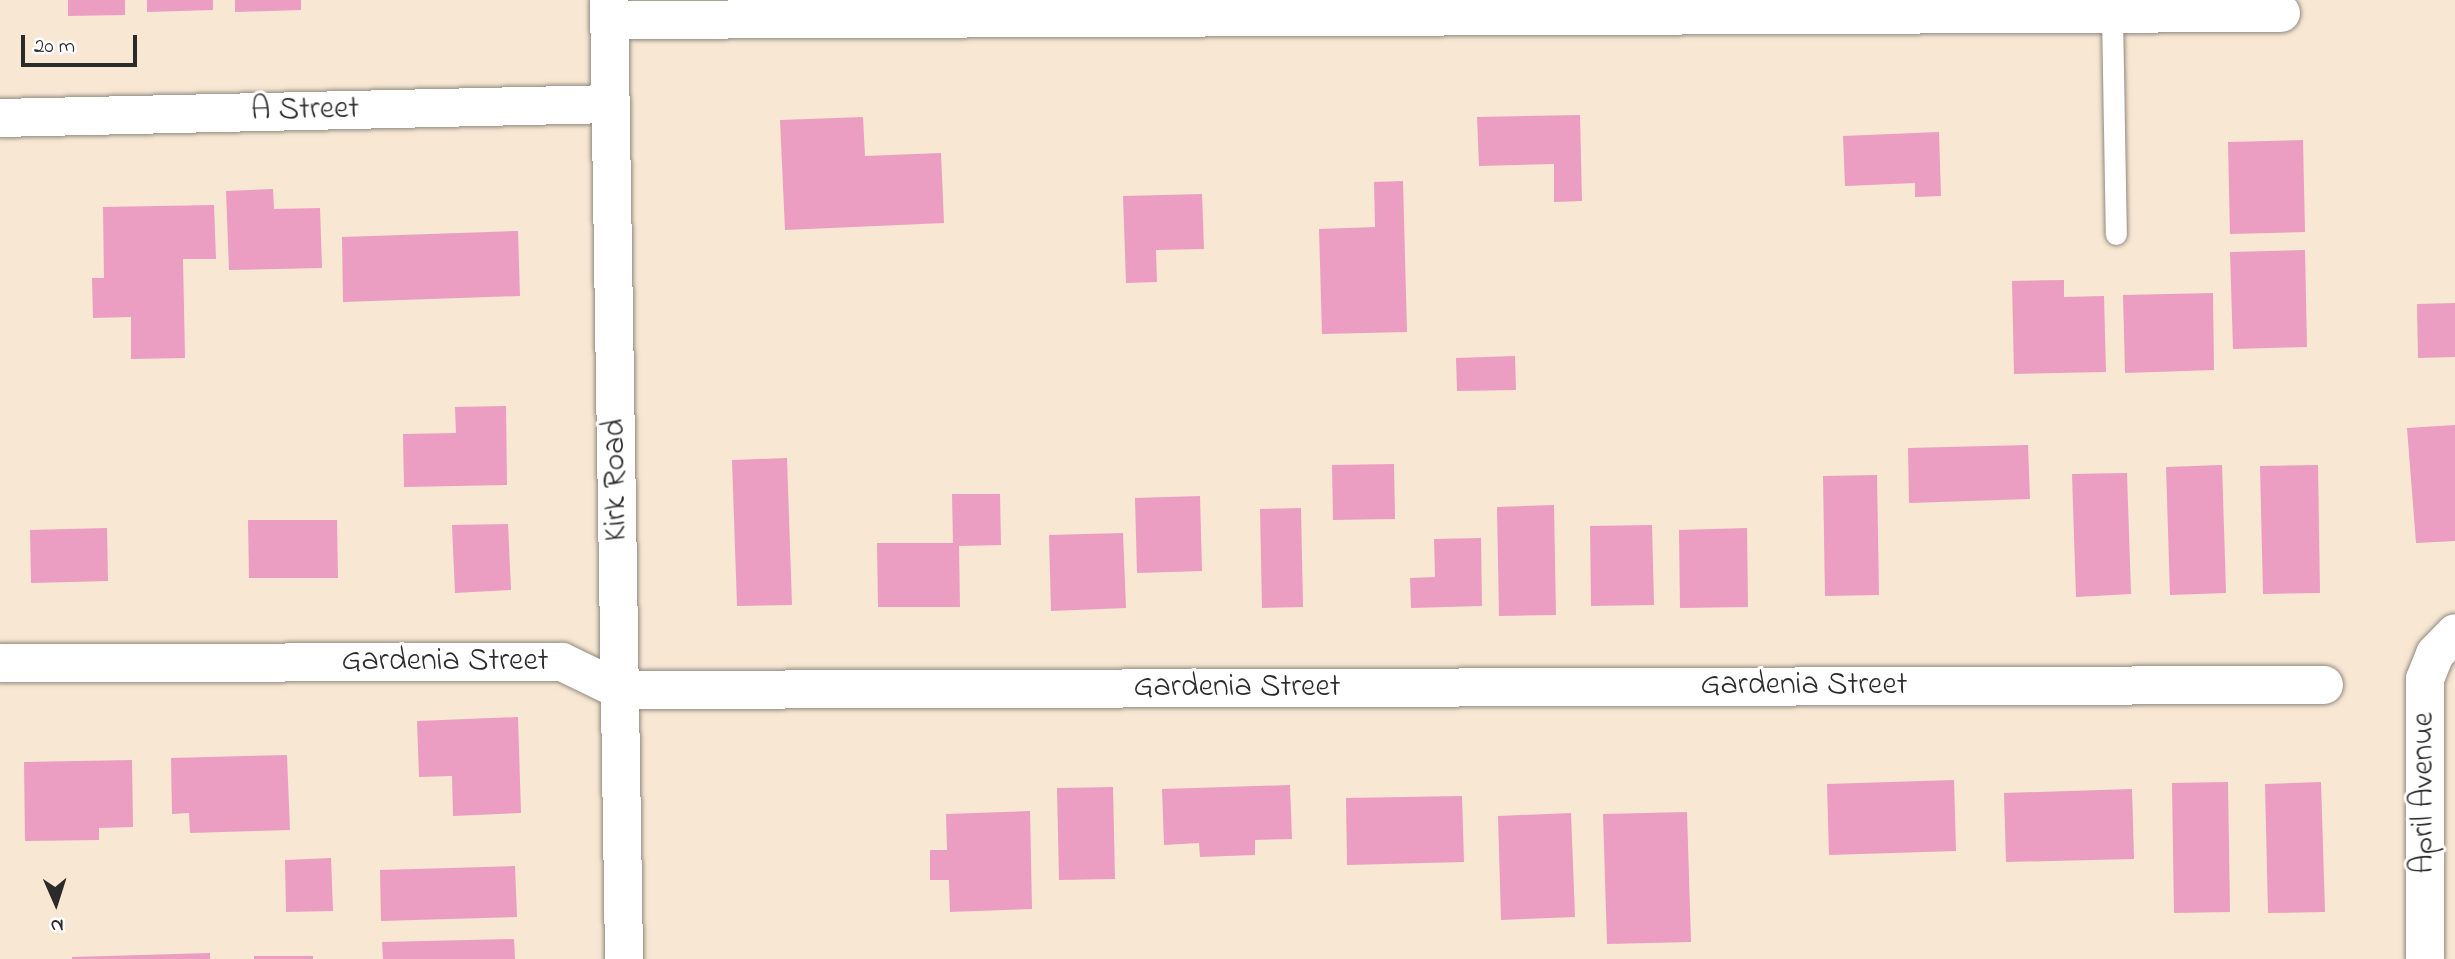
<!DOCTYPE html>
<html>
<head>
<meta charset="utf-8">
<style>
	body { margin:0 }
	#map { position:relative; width:2455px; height:959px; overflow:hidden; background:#f7e7d3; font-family:"Indie Flower",sans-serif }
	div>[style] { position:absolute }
	.building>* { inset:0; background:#eb9ec2 }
	.roads { filter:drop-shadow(0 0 2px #91897f) drop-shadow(0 0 2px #91897f) }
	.lane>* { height:21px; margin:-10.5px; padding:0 10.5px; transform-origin:10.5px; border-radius:10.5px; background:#fff }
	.street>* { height:38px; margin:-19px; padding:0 19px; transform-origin:19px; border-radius:19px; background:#fff }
	.secondary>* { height:38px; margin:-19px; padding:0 19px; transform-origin:19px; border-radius:19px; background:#fff }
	span { translate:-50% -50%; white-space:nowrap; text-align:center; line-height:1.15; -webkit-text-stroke:6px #fff; paint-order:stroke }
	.street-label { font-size:32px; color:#2b2b2b }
	.north { position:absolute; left:21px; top:868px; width:70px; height:70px; -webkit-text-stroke:5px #fff; paint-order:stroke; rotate:177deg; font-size:19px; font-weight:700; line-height:28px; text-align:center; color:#2b2b2b }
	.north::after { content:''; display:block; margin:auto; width:24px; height:32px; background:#2b2b2b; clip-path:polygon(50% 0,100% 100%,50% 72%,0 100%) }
	.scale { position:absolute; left:21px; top:35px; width:116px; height:32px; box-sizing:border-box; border:4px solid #2b2b2b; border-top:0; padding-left:9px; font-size:21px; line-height:24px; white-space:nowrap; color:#2b2b2b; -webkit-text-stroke:5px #fff; paint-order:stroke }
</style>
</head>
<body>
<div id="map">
	<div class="building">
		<div style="clip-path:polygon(68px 0,125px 0,125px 15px,68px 16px)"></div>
		<div style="clip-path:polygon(147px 0,213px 0,213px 10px,147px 12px)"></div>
		<div style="clip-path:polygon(235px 0,301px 0,301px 10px,235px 12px)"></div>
		<div style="clip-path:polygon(1580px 115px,1582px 201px,1554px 202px,1554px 164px,1479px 166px,1477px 117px)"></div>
		<div style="clip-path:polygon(863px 117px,865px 156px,941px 153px,944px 223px,785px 230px,780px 120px)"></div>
		<div style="clip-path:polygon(1939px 132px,1941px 196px,1915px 197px,1915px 183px,1845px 186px,1843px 136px)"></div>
		<div style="clip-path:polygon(2303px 140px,2305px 232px,2230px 234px,2228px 142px)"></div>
		<div style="clip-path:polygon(1403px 181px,1407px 332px,1322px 334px,1319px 229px,1375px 227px,1374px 182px)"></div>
		<div style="clip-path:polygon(273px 189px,274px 209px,320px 208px,322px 268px,229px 270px,226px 191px)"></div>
		<div style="clip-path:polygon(1202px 194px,1204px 249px,1156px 250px,1157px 282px,1126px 283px,1123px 196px)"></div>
		<div style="clip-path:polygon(214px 205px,216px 259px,183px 259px,185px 358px,131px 359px,131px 317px,93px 318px,92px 278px,104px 278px,103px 207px)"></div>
		<div style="clip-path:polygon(518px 231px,520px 296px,343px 302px,342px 237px)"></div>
		<div style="clip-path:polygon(2305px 250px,2307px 347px,2233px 349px,2230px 252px)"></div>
		<div style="clip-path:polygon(2064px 280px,2064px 297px,2104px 296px,2106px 372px,2014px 374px,2012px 281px)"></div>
		<div style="clip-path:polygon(2213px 293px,2214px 370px,2125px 373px,2123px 295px)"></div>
		<div style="clip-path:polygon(2455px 303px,2455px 357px,2418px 358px,2417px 304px)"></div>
		<div style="clip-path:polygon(1515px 356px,1516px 390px,1457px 391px,1456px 358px)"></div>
		<div style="clip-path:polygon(506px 406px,507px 485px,404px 487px,403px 434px,456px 433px,455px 407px)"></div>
		<div style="clip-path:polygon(2455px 425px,2455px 541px,2416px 543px,2407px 428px)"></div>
		<div style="clip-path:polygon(2028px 445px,2030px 499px,1909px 503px,1908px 448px)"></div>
		<div style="clip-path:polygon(787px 458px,792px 605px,737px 606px,732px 460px)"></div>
		<div style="clip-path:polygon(1394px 464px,1395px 519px,1333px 520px,1332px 465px)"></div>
		<div style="clip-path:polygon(2222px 465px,2226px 593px,2170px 595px,2166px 467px)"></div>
		<div style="clip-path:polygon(2318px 465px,2320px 593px,2263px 594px,2260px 466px)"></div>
		<div style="clip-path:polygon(2127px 473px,2131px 594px,2076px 597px,2072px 474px)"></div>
		<div style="clip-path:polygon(1877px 475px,1879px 595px,1825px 596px,1823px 476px)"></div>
		<div style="clip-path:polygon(952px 494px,1000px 494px,1001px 545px,959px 546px,960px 607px,878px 607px,877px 543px,953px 543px)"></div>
		<div style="clip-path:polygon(1200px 496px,1202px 571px,1137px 573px,1135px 498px)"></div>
		<div style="clip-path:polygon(1554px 505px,1556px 615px,1499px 616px,1497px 507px)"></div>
		<div style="clip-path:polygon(1301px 508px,1303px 607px,1262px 608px,1260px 509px)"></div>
		<div style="clip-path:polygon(248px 520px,337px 520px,338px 578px,249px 578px)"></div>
		<div style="clip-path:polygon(508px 524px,511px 590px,455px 593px,452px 525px)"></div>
		<div style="clip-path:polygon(1652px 525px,1654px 605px,1591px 606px,1590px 526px)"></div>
		<div style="clip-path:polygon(107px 528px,108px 581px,31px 583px,30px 530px)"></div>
		<div style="clip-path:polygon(1747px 528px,1748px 607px,1680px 608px,1679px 530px)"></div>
		<div style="clip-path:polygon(1123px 533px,1126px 608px,1051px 611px,1049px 535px)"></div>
		<div style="clip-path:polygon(1481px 538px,1482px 606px,1411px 608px,1410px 578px,1435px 577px,1434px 539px)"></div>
		<div style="clip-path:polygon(518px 717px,521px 813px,453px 816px,452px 776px,419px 777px,417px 721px)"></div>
		<div style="clip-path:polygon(287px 755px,290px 830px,190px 833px,189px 813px,172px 814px,171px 758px)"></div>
		<div style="clip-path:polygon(132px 760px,133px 827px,99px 828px,99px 840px,25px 841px,24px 762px)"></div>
		<div style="clip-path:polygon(1954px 780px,1956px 851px,1829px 855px,1827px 784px)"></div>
		<div style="clip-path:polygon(2228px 782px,2230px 912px,2174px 913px,2172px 783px)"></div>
		<div style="clip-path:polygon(2321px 782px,2325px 912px,2268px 913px,2265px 784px)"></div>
		<div style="clip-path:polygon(1290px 785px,1292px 839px,1255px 840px,1255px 855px,1200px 857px,1199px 843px,1164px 845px,1162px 789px)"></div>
		<div style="clip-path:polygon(1113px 787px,1115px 879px,1059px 880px,1057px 788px)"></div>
		<div style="clip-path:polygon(2132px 789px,2134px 859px,2006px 862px,2004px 793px)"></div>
		<div style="clip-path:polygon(1462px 796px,1464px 862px,1347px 865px,1346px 798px)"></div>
		<div style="clip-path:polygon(1030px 811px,1032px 909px,950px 912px,949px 880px,930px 880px,930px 850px,947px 850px,946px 814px)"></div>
		<div style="clip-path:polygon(1687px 812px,1691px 942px,1607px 944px,1603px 814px)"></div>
		<div style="clip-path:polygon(1571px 813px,1575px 917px,1501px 920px,1498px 816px)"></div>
		<div style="clip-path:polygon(331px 858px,333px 911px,286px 912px,285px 860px)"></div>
		<div style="clip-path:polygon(515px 866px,517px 917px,381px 921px,380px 870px)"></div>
		<div style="clip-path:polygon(514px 939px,515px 959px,383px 959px,382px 942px)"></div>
		<div style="clip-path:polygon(210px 953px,210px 959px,72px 959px,72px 957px)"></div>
		<div style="clip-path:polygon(254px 956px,313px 956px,313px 959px,254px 959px)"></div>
	</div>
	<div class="roads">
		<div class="lane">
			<div style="left:2112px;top:14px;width:220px;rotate:89deg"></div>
		</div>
		<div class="street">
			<div style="left:609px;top:20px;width:1672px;rotate:-0.24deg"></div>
			<div style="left:0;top:118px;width:610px;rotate:-1.31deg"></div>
			<div style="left:0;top:663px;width:562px;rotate:-0.1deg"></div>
			<div style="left:562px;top:662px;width:64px;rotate:25.8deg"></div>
			<div style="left:620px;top:690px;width:1704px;rotate:-0.17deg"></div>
			<div style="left:2425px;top:959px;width:280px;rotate:-90deg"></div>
			<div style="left:2425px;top:679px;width:27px;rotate:-68deg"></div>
			<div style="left:2435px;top:654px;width:29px;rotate:-46deg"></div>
		</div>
		<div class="secondary">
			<div style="left:609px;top:0;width:959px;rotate:89.1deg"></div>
		</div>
	</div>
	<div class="street-label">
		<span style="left:305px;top:111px;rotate:-1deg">A Street</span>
		<span style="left:617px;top:480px;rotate:-91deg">Kirk Road</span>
		<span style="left:445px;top:662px">Gardenia Street</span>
		<span style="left:1804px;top:686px">Gardenia Street</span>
		<span style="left:1237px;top:688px">Gardenia Street</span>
		<span style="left:2425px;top:793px;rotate:-90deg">April Avenue</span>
	</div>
	<div class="north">N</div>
	<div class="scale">20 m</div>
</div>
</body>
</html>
